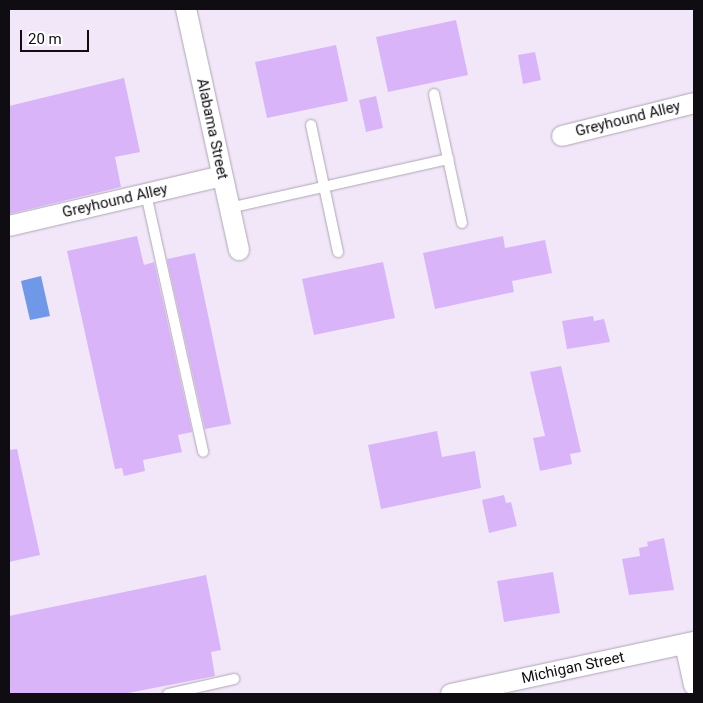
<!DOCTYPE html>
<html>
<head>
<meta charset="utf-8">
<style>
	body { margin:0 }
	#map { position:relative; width:703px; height:703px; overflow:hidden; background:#f1e7f8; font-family:Roboto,sans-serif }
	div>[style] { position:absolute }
	.water>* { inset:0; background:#6f98e8 }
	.building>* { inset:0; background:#dab4f8 }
	.roads { filter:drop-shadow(0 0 1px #aea5b5) drop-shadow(0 0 1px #aea5b5) }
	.lane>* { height:10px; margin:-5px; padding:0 5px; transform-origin:5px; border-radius:5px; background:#fff }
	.street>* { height:20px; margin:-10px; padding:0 10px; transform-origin:10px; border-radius:10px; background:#fff }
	span { translate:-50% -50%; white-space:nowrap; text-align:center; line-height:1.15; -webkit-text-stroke:4px #fff; paint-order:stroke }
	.street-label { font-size:15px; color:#100d12 }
	.frame { position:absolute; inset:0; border:10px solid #100d12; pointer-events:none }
	.scale { position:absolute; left:20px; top:30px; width:69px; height:22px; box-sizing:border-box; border:2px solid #100d12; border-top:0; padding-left:6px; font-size:15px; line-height:18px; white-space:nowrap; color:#100d12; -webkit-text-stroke:4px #fff; paint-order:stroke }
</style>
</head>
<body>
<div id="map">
	<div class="water">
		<div style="clip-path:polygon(41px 276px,50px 316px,30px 320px,21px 281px)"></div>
	</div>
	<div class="building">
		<div style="clip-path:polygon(456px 20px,468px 75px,388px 92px,376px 37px)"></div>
		<div style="clip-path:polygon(336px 45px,348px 101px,267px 118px,255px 62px)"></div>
		<div style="clip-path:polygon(535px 52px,541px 80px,523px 84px,518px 55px)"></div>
		<div style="clip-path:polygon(124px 78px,140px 152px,115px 157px,121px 187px,9px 214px,9px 106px)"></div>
		<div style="clip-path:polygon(376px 96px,383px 128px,366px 132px,359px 100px)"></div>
		<div style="clip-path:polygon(137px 236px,144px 265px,154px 262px,192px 432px,178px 435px,182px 452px,143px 460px,145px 471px,124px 476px,122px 468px,115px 469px,67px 251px)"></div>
		<div style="clip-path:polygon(503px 236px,505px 248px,545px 240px,552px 273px,512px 281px,514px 292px,435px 309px,423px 253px)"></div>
		<div style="clip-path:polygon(195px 253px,231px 424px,205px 429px,167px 259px)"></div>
		<div style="clip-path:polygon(383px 262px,395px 318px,314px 335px,302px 279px)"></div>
		<div style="clip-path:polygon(593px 316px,594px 321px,604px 319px,610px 342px,567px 349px,562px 321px)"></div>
		<div style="clip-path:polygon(561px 366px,581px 452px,570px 454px,572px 464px,540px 471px,533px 438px,545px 436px,530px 372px)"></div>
		<div style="clip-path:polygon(437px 431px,442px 457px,475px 451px,481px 488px,381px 509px,368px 445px)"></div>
		<div style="clip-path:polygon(17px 449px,40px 555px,9px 562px,9px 450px)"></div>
		<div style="clip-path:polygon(504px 495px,506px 503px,511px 502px,517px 526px,489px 533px,482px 500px)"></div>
		<div style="clip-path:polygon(664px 538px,674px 590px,629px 595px,622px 559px,640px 556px,639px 548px,648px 546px,647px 542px)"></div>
		<div style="clip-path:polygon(553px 572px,560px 613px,504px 622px,497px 581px)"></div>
		<div style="clip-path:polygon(206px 575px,221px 650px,211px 652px,215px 676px,123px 694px,9px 694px,9px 616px)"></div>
	</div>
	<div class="roads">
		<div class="lane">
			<div style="left:434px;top:94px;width:132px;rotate:77.8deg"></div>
			<div style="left:311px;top:125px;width:130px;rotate:78deg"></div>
			<div style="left:146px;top:194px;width:264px;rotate:77.5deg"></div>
			<div style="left:229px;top:208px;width:225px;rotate:-12.6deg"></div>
			<div style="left:168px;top:694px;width:68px;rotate:-12.8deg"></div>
		</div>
		<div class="street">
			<div style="left:186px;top:9px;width:247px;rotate:77.6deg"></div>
			<div style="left:562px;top:136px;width:136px;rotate:-14deg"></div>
			<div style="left:9px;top:226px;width:219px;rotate:-13.2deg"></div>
			<div style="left:685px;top:644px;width:42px;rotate:77.6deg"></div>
			<div style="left:451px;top:694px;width:249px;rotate:-12.1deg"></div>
		</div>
	</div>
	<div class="street-label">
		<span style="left:628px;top:119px;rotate:-14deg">Greyhound Alley</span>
		<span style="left:212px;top:129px;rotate:78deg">Alabama Street</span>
		<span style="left:115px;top:201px;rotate:-13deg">Greyhound Alley</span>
		<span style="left:573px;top:668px;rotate:-12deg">Michigan Street</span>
	</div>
	<div class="frame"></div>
	<div class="scale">20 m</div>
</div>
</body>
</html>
